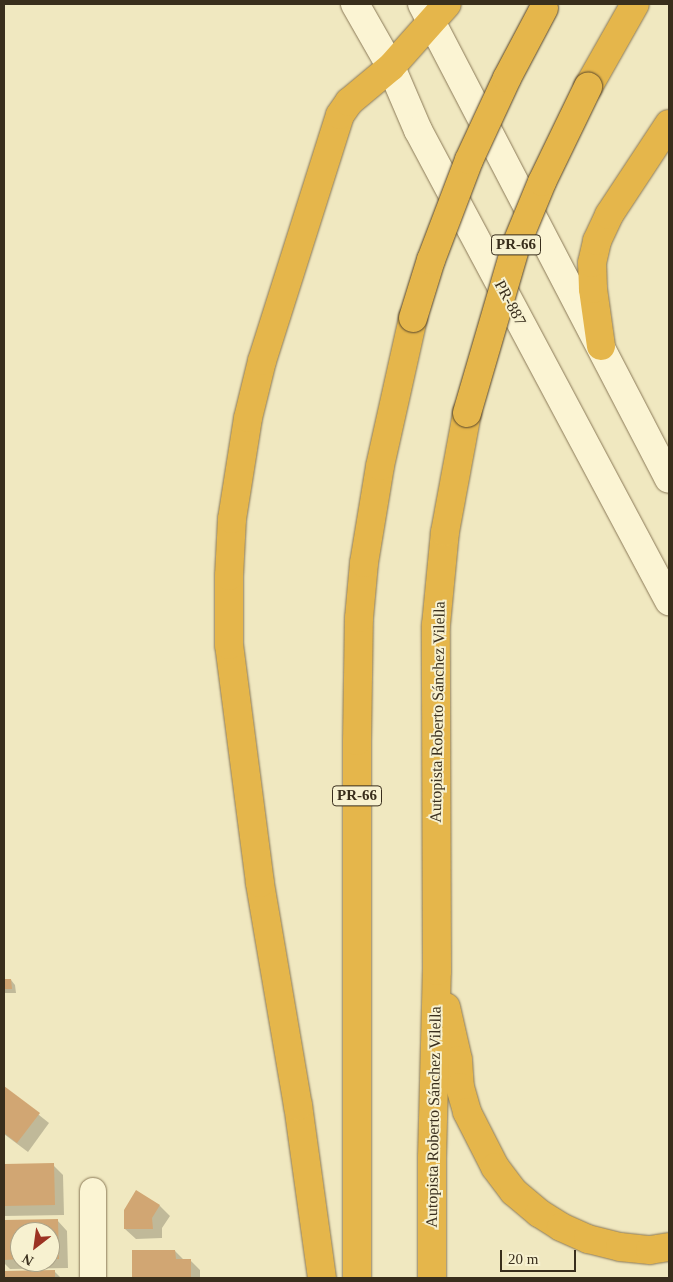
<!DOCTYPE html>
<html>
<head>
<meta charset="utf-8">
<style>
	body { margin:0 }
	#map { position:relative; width:673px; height:1282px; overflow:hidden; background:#f0e8c0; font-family:Georgia,serif }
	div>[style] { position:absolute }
	.shadow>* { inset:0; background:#0003 }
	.building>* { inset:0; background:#d1a673 }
	.roads { filter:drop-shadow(0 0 1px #8a7957) drop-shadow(0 0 1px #8a7957) }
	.minor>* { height:26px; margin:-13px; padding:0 13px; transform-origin:13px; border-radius:13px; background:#fbf4d3 }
	.tertiary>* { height:28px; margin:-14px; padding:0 14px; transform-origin:14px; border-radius:14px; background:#fbf4d3 }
	.motorway>* { height:28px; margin:-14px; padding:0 14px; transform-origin:14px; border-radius:14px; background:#e5b64b }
	.bridges { filter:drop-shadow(0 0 1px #57462b) drop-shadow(0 0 1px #57462b) }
	.motorway-bridge>* { height:28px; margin:-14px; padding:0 14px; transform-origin:14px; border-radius:14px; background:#e5b64b }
	span { translate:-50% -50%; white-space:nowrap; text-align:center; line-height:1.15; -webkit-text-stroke:4px #f7f1d0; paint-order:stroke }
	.shield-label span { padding:1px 4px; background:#f7f1d0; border:1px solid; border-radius:4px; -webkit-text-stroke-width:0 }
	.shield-label { font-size:15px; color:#392e1c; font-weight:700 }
	.street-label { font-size:16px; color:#392e1c }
	.frame { position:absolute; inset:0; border:5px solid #392e1c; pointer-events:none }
	.north { position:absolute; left:10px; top:1222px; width:50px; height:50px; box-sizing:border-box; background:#f7f1d0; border:1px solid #aba388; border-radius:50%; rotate:210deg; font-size:14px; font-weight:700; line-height:20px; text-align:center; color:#392e1c }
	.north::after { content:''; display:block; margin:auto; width:18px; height:22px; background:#9c3323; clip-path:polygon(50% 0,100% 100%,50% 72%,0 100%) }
	.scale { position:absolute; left:500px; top:1250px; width:76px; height:22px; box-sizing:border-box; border:2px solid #392e1c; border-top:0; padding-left:6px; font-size:15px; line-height:18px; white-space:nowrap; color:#392e1c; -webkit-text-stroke:4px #f7f1d0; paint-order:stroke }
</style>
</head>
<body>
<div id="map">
	<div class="shadow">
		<div style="clip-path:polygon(4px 980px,11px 980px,15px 985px,16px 993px,4px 993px)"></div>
		<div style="clip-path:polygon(4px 1087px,49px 1123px,28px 1152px,4px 1134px)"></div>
		<div style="clip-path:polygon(53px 1165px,63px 1175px,64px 1215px,4px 1216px,4px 1166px)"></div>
		<div style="clip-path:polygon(137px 1192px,160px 1206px,170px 1216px,162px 1228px,162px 1238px,136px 1239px,125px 1229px)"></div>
		<div style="clip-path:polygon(evenodd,57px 1220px,67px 1231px,68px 1268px,10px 1269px,4px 1263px,4px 1221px,57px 1220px,20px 1232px,50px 1232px,50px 1262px,20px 1262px,20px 1232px)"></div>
		<div style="clip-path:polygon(175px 1251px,184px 1260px,190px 1260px,200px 1270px,200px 1278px,133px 1278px,133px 1252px)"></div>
		<div style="clip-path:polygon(54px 1271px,61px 1278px,4px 1278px,4px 1272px)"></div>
	</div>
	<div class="building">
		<div style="clip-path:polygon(4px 979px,11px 979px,12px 989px,4px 989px)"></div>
		<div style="clip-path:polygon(4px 1086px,40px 1113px,17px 1143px,4px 1133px)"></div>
		<div style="clip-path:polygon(54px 1163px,55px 1205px,4px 1206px,4px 1164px)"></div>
		<div style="clip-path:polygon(136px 1190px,160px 1205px,152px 1218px,153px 1229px,124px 1229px,124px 1210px)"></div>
		<div style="clip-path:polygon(58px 1219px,59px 1259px,50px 1259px,50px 1232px,20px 1232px,20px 1259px,4px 1260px,4px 1220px)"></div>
		<div style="clip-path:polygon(132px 1250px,175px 1250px,176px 1259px,191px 1259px,191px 1278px,132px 1278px)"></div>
		<div style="clip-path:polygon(55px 1270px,55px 1278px,4px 1278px,4px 1271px)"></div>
	</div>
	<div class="roads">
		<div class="minor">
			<div style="left:93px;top:1191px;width:87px;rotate:90deg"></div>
		</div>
		<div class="tertiary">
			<div style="left:355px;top:4px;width:73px;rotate:60.3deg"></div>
			<div style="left:391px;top:67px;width:69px;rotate:66.8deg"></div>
			<div style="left:418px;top:130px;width:534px;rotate:61.95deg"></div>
			<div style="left:422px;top:4px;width:535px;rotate:62.53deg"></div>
		</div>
		<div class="motorway">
			<div style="left:588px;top:87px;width:95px;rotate:-60.5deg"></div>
			<div style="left:601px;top:346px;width:58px;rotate:-98deg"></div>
			<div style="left:593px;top:289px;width:26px;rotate:-92deg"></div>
			<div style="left:592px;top:263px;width:23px;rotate:-77deg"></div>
			<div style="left:597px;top:241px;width:29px;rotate:-65deg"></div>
			<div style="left:609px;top:215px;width:109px;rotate:-56.6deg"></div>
			<div style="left:446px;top:1007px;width:54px;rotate:77.2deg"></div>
			<div style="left:458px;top:1060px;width:27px;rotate:86deg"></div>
			<div style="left:460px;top:1087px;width:26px;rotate:74deg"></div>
			<div style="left:467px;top:1112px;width:62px;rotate:63deg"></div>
			<div style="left:495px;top:1167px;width:31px;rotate:53deg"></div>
			<div style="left:514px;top:1192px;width:33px;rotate:40deg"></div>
			<div style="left:539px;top:1213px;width:26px;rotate:32deg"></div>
			<div style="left:561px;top:1227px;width:30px;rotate:24deg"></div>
			<div style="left:588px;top:1239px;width:33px;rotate:14deg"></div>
			<div style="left:620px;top:1247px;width:30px;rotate:6deg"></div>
			<div style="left:650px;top:1250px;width:19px;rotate:-9deg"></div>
			<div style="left:322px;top:1278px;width:174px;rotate:-97.9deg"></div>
			<div style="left:298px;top:1106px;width:226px;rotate:-99.7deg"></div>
			<div style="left:260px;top:883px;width:240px;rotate:-97.4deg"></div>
			<div style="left:229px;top:645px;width:69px;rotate:-90deg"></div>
			<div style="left:229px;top:576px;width:57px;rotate:-87deg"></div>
			<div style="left:232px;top:519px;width:102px;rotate:-81deg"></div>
			<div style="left:248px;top:418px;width:59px;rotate:-76.2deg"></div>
			<div style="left:262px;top:361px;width:258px;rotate:-72.4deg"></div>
			<div style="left:340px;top:115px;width:16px;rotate:-55deg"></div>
			<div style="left:349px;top:102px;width:55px;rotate:-39.8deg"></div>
			<div style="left:391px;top:67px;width:84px;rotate:-48.4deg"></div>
			<div style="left:357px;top:1278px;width:537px;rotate:-90deg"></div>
			<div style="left:357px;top:741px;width:123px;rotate:-89.1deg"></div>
			<div style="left:359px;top:618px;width:55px;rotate:-84.8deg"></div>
			<div style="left:364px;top:563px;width:98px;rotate:-80.6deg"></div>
			<div style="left:380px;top:466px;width:152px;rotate:-77.4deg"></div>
			<div style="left:432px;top:1278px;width:120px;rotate:-90deg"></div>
			<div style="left:432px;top:1158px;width:187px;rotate:-88.5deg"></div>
			<div style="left:437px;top:971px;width:346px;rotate:-90.2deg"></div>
			<div style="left:436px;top:625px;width:93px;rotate:-84.5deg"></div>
			<div style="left:445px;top:532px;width:121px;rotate:-79.5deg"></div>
		</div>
	</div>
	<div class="bridges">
		<div class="motorway-bridge">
			<div style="left:413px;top:318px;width:61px;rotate:-72.8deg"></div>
			<div style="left:431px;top:260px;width:107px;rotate:-69.2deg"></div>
			<div style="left:469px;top:160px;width:90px;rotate:-65.1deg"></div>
			<div style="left:507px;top:78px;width:79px;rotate:-62.1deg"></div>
			<div style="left:467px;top:413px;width:175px;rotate:-73.7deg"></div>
			<div style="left:516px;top:245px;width:68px;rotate:-67.6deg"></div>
			<div style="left:542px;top:182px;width:106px;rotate:-64.2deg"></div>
		</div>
	</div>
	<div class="shield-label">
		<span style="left:516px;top:245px">PR-66</span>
		<span style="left:357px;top:796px">PR-66</span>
	</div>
	<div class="street-label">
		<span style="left:510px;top:303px;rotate:62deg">PR-887</span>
		<span style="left:438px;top:712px;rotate:-89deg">Autopista Roberto Sánchez Vilella</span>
		<span style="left:434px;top:1117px;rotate:-89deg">Autopista Roberto Sánchez Vilella</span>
	</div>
	<div class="frame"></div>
	<div class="north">N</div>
	<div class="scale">20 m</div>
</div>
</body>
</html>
